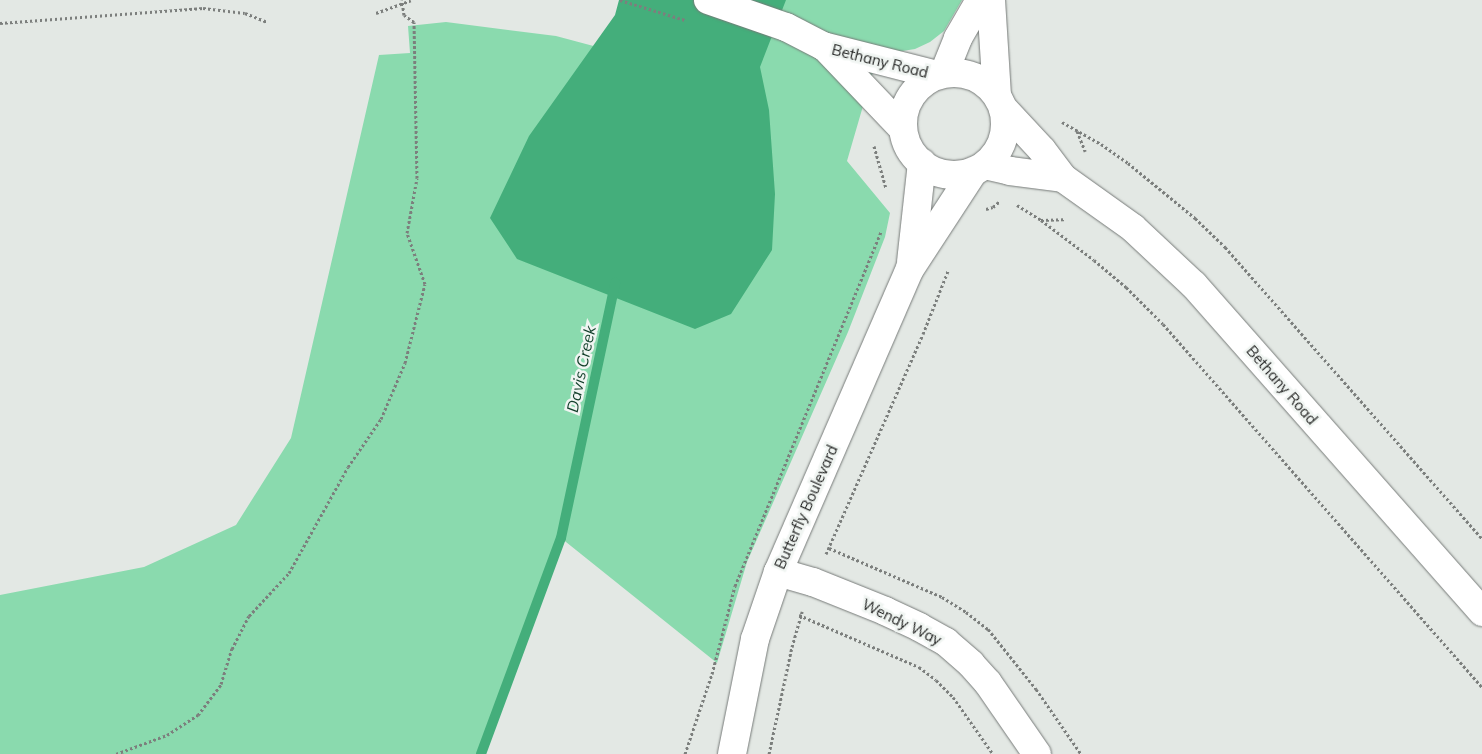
<!DOCTYPE html>
<html>
<head>
<meta charset="utf-8">
<style>
	body { margin:0 }
	#map { position:relative; width:1482px; height:754px; overflow:hidden; background:#e3e8e4; font-family:Mulish,sans-serif }
	div>[style] { position:absolute }
	.green>* { inset:0; background:#8adaae }
	.water>* { inset:0; background:#44ae7b }
	.stream>* { height:10px; margin:-5px; padding:0 5px; transform-origin:5px; border-radius:5px; background:#44ae7b }
	.path>* { height:3px; margin-top:-1.5px; transform-origin:0; background:repeating-linear-gradient(90deg,#7c7f7d 0 2.5px,transparent 0 5px) }
	.roads { filter:drop-shadow(0 0 1px #767a78) drop-shadow(0 0 1px #767a78) }
	.minor>* { height:28px; margin:-14px; padding:0 14px; transform-origin:14px; border-radius:14px; background:#fff }
	.tertiary>* { height:28px; margin:-14px; padding:0 14px; transform-origin:14px; border-radius:14px; background:#fff }
	.tertiary>.ring { margin:-14px; padding:0; box-sizing:content-box; background:none; border:28px solid #fff; border-radius:50% }
	span { translate:-50% -50%; white-space:nowrap; text-align:center; line-height:1.15; -webkit-text-stroke:5px #f0f5f2; paint-order:stroke }
	.street-label { font-size:15px; color:#252625 }
	.water-label { font-size:16px; color:#113e29; font-style:italic }
</style>
</head>
<body>
<div id="map">
	<div class="green">
		<div style="clip-path:polygon(730px 0,962px 0,944px 31px,930px 42px,915px 49px,896px 52px,879px 51px,847px 161px,890px 213px,885px 237px,848px 332px,747px 562px,717px 663px,561px 538px,481px 754px,0 754px,0 595px,144px 567px,236px 525px,291px 438px,379px 55px,410px 53px,408px 26px,446px 22px,556px 36px,687px 71px)"></div>
	</div>
	<div class="water">
		<div style="clip-path:polygon(619px 0,786px 0,760px 67px,769px 110px,775px 194px,772px 250px,731px 314px,695px 329px,517px 259px,490px 218px,529px 136px,615px 15px)"></div>
	</div>
	<div class="stream">
		<div style="left:481px;top:754px;width:230px;rotate:-69.7deg"></div>
		<div style="left:561px;top:538px;width:261px;rotate:-78deg"></div>
	</div>
	<div class="path">
		<div style="left:620px;top:0;width:68px;rotate:17.1deg"></div>
		<div style="left:376px;top:13px;width:37px;rotate:-20deg"></div>
		<div style="left:0;top:23px;width:204px;rotate:-4.2deg"></div>
		<div style="left:203px;top:8px;width:42px;rotate:6.8deg"></div>
		<div style="left:245px;top:13px;width:24px;rotate:22deg"></div>
		<div style="left:1062px;top:122px;width:45px;rotate:29.4deg"></div>
		<div style="left:1101px;top:144px;width:33px;rotate:35deg"></div>
		<div style="left:1128px;top:163px;width:87px;rotate:39.4deg"></div>
		<div style="left:1195px;top:218px;width:42px;rotate:44deg"></div>
		<div style="left:1225px;top:247px;width:389px;rotate:48.6deg"></div>
		<div style="left:1077px;top:131px;width:22px;rotate:68deg"></div>
		<div style="left:874px;top:146px;width:44px;rotate:74.1deg"></div>
		<div style="left:1017px;top:205px;width:28px;rotate:32deg"></div>
		<div style="left:1041px;top:220px;width:66px;rotate:37deg"></div>
		<div style="left:1094px;top:260px;width:42px;rotate:40.2deg"></div>
		<div style="left:1126px;top:287px;width:52px;rotate:45deg"></div>
		<div style="left:1163px;top:324px;width:483px;rotate:48.7deg"></div>
		<div style="left:986px;top:209px;width:7px;rotate:-16deg"></div>
		<div style="left:993px;top:207px;width:9px;rotate:-41deg"></div>
		<div style="left:1041px;top:220px;width:23px;rotate:-2deg"></div>
		<div style="left:829px;top:548px;width:123px;rotate:23.4deg"></div>
		<div style="left:942px;top:597px;width:28px;rotate:32deg"></div>
		<div style="left:966px;top:612px;width:28px;rotate:38deg"></div>
		<div style="left:988px;top:629px;width:77px;rotate:51.3deg"></div>
		<div style="left:1036px;top:689px;width:79px;rotate:55.3deg"></div>
		<div style="left:826px;top:554px;width:240px;rotate:-66.2deg"></div>
		<div style="left:923px;top:334px;width:68px;rotate:-68.4deg"></div>
		<div style="left:799px;top:615px;width:131px;rotate:23.4deg"></div>
		<div style="left:919px;top:667px;width:21px;rotate:37deg"></div>
		<div style="left:936px;top:680px;width:24px;rotate:45deg"></div>
		<div style="left:953px;top:697px;width:70px;rotate:54.9deg"></div>
		<div style="left:116px;top:754px;width:54px;rotate:-20.4deg"></div>
		<div style="left:167px;top:735px;width:37px;rotate:-33deg"></div>
		<div style="left:198px;top:715px;width:39px;rotate:-53deg"></div>
		<div style="left:221px;top:684px;width:37px;rotate:-73deg"></div>
		<div style="left:232px;top:649px;width:37px;rotate:-63deg"></div>
		<div style="left:249px;top:616px;width:59px;rotate:-47.1deg"></div>
		<div style="left:289px;top:573px;width:121px;rotate:-60.9deg"></div>
		<div style="left:348px;top:467px;width:58px;rotate:-55.5deg"></div>
		<div style="left:381px;top:419px;width:61px;rotate:-66.8deg"></div>
		<div style="left:405px;top:363px;width:81px;rotate:-75.8deg"></div>
		<div style="left:425px;top:284px;width:54px;rotate:-109.4deg"></div>
		<div style="left:407px;top:233px;width:56px;rotate:-79.7deg"></div>
		<div style="left:417px;top:178px;width:156px;rotate:-91.1deg"></div>
		<div style="left:414px;top:22px;width:12px;rotate:-145deg"></div>
		<div style="left:404px;top:15px;width:15px;rotate:-98deg"></div>
		<div style="left:685px;top:754px;width:84px;rotate:-71.4deg"></div>
		<div style="left:712px;top:674px;width:91px;rotate:-75.4deg"></div>
		<div style="left:735px;top:586px;width:384px;rotate:-67.6deg"></div>
		<div style="left:769px;top:754px;width:109px;rotate:-77.9deg"></div>
		<div style="left:792px;top:647px;width:37px;rotate:-74deg"></div>
	</div>
	<div class="roads">
		<div class="minor">
			<div style="left:991px;top:0;width:95px;rotate:86.4deg"></div>
			<div style="left:944px;top:73px;width:38px;rotate:-68deg"></div>
			<div style="left:958px;top:38px;width:44px;rotate:-59.9deg"></div>
			<div style="left:911px;top:262px;width:100px;rotate:-83.7deg"></div>
			<div style="left:778px;top:572px;width:36px;rotate:16deg"></div>
			<div style="left:813px;top:582px;width:78px;rotate:21.9deg"></div>
			<div style="left:885px;top:611px;width:38px;rotate:25deg"></div>
			<div style="left:919px;top:627px;width:31px;rotate:29deg"></div>
			<div style="left:946px;top:642px;width:33px;rotate:41deg"></div>
			<div style="left:971px;top:664px;width:25px;rotate:48deg"></div>
			<div style="left:988px;top:683px;width:86px;rotate:55.4deg"></div>
			<div style="left:732px;top:754px;width:117px;rotate:-78.7deg"></div>
			<div style="left:755px;top:639px;width:71px;rotate:-71.1deg"></div>
			<div style="left:778px;top:572px;width:331px;rotate:-66.5deg"></div>
			<div style="left:910px;top:269px;width:117px;rotate:-56.9deg"></div>
		</div>
		<div class="tertiary">
			<div style="left:708px;top:0;width:83px;rotate:19.1deg"></div>
			<div style="left:786px;top:27px;width:42px;rotate:27.2deg"></div>
			<div style="left:823px;top:46px;width:118px;rotate:14.3deg"></div>
			<div style="left:825px;top:47px;width:113px;rotate:46.4deg"></div>
			<div class="ring" style="left:903px;top:73px;width:74px;height:74px"></div>
			<div style="left:1003px;top:108px;width:57px;rotate:47.1deg"></div>
			<div style="left:1042px;top:150px;width:35px;rotate:53deg"></div>
			<div style="left:1063px;top:178px;width:86px;rotate:35.5deg"></div>
			<div style="left:1133px;top:228px;width:83px;rotate:43.1deg"></div>
			<div style="left:1194px;top:285px;width:436px;rotate:48.6deg"></div>
			<div style="left:985px;top:165px;width:26px;rotate:13deg"></div>
			<div style="left:1010px;top:171px;width:53px;rotate:7.5deg"></div>
		</div>
	</div>
	<div class="street-label">
		<span style="left:880px;top:61px;rotate:14deg">Bethany Road</span>
		<span style="left:1282px;top:385px;rotate:49deg">Bethany Road</span>
		<span style="left:806px;top:507px;rotate:-66deg">Butterfly Boulevard</span>
		<span style="left:902px;top:622px;rotate:26deg">Wendy Way</span>
	</div>
	<div class="water-label">
		<span style="left:581px;top:369px;rotate:-78deg">Davis Creek</span>
	</div>
</div>
</body>
</html>
